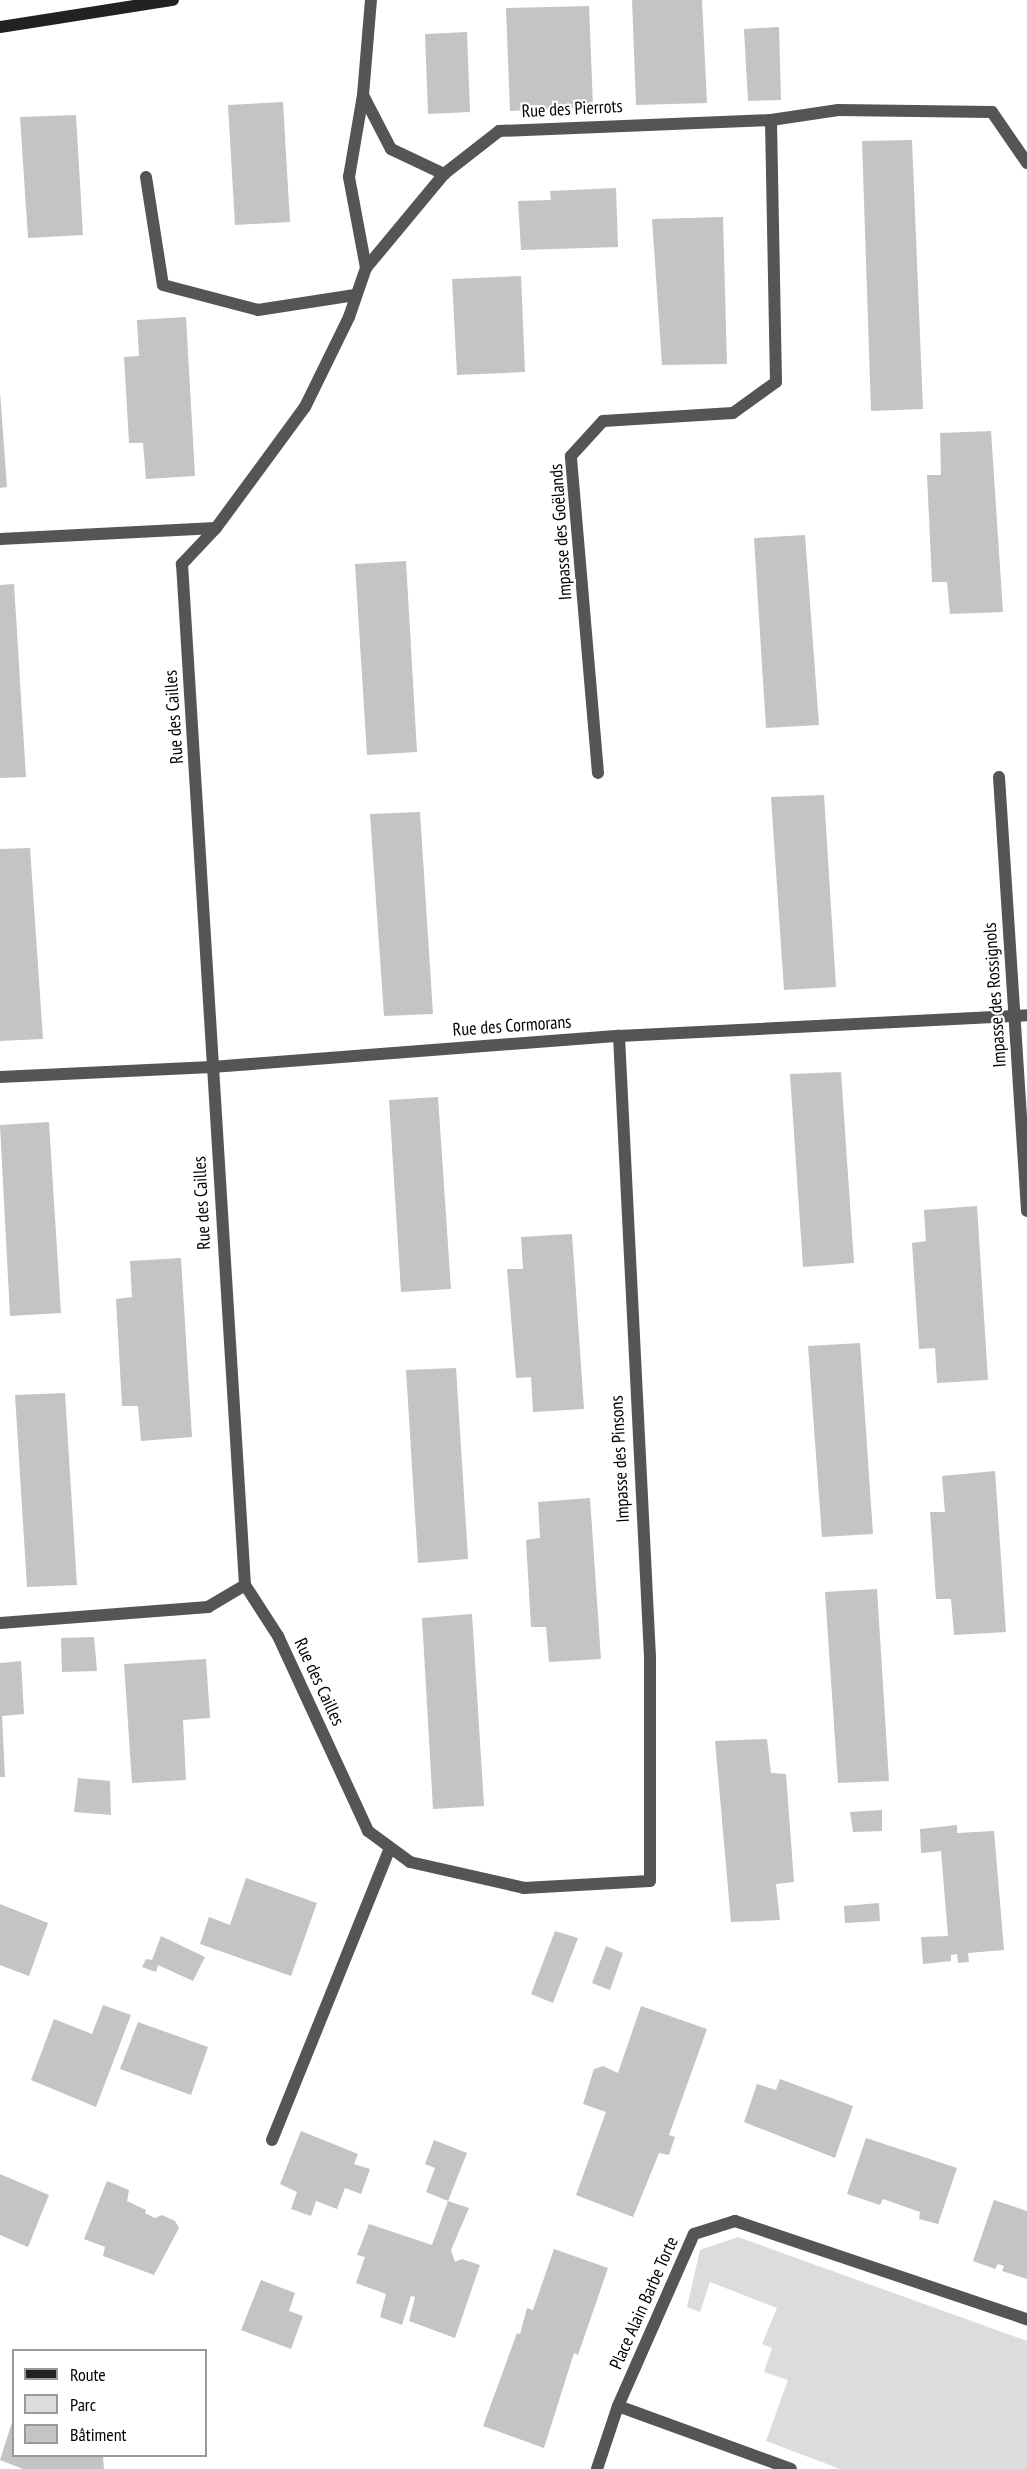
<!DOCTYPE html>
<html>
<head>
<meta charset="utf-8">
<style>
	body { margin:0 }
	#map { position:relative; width:1027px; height:2469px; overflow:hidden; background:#fff; font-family:"PT Sans Narrow",sans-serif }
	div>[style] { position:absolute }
	.green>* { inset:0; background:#dcdcdc }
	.building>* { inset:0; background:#c4c4c4 }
	.street>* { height:12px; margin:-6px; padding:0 6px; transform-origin:6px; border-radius:6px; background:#555 }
	.secondary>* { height:12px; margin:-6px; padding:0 6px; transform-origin:6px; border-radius:6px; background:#222 }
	span { translate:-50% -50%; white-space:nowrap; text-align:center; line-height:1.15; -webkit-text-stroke:4.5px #fff; paint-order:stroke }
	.street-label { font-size:18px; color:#000 }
	.legend { position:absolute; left:12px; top:2349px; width:195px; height:108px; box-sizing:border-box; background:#fff; border:2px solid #999; margin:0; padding:8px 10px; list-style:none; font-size:18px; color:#000 }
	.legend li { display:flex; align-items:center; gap:12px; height:30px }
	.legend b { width:30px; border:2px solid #999 }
</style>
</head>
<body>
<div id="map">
	<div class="green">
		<div style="clip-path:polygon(738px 2237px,1027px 2341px,1027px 2469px,840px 2469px,766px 2441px,788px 2380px,764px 2372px,772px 2348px,762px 2344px,777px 2308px,710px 2282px,700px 2312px,687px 2307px,700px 2250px)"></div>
	</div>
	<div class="building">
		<div style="clip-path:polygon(632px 0,702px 0,707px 103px,636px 105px)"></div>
		<div style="clip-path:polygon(589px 6px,593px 107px,510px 111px,506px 8px)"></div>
		<div style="clip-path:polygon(779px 27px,781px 100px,748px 101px,744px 29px)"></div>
		<div style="clip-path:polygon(467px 32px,470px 112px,428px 114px,425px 34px)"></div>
		<div style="clip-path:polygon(283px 102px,290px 222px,235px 225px,228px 105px)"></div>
		<div style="clip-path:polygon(76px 115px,83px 235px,28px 238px,20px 117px)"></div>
		<div style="clip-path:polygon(912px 140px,923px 409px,871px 411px,862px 141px)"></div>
		<div style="clip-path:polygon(616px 188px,618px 247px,521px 250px,518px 201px,551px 200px,550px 191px)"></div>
		<div style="clip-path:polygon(723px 217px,727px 364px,662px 365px,652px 219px)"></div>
		<div style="clip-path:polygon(521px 276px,525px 372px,457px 375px,452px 279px)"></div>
		<div style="clip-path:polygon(186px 317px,195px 476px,146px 479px,143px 443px,129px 443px,124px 357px,139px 356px,137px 320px)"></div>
		<div style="clip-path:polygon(0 392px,7px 487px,0 488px)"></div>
		<div style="clip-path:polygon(991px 431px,1003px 612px,950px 614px,947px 582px,932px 582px,927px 475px,941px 475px,940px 433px)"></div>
		<div style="clip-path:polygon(805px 535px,819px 725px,766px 728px,754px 538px)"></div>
		<div style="clip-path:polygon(406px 561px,417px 752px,367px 755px,355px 564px)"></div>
		<div style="clip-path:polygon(14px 584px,26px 777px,0 778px,0 585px)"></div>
		<div style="clip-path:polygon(824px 795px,836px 987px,784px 990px,771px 797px)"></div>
		<div style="clip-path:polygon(420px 812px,433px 1014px,384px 1016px,370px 814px)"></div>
		<div style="clip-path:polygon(30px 848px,43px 1039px,0 1041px,0 849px)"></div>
		<div style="clip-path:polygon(841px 1072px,854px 1263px,803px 1267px,790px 1074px)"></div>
		<div style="clip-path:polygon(438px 1097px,451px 1289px,401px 1292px,389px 1100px)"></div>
		<div style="clip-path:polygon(49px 1122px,61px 1313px,10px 1316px,0 1125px)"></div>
		<div style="clip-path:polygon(977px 1206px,988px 1380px,937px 1383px,935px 1348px,919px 1349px,912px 1243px,926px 1241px,924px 1210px)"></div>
		<div style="clip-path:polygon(572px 1234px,584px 1409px,533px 1412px,531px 1377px,516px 1378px,507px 1269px,523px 1269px,521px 1237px)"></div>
		<div style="clip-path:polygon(181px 1258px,192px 1437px,141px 1441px,138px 1406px,122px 1406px,116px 1299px,132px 1297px,130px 1261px)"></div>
		<div style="clip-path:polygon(860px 1343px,873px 1534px,822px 1537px,808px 1346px)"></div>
		<div style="clip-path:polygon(456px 1368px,468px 1559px,418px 1563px,406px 1370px)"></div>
		<div style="clip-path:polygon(65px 1393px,77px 1585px,27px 1587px,15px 1395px)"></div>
		<div style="clip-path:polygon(995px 1471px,1006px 1632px,954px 1635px,951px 1599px,936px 1599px,930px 1512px,945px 1512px,942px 1476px)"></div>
		<div style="clip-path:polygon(590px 1498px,601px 1659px,549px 1662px,546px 1627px,531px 1627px,526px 1540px,540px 1538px,538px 1502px)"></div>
		<div style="clip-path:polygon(877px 1589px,889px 1781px,838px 1783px,825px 1592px)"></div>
		<div style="clip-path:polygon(472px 1614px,484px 1806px,433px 1809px,422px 1618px)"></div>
		<div style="clip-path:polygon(94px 1637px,97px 1671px,62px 1672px,61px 1638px)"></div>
		<div style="clip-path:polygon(206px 1659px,210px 1718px,183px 1720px,186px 1780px,132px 1783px,124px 1664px)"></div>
		<div style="clip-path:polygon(21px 1661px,24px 1714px,2px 1716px,5px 1777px,0 1777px,0 1663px)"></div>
		<div style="clip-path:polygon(767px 1739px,771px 1773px,786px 1774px,794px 1882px,776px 1884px,780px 1920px,731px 1922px,715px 1741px)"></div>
		<div style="clip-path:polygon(78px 1778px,110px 1781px,111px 1815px,74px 1812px)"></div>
		<div style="clip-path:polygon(882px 1810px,882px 1831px,853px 1832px,850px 1812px)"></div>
		<div style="clip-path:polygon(957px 1825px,957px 1833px,994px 1831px,1004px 1950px,968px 1953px,969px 1962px,958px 1963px,957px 1954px,951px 1955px,951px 1961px,923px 1964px,921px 1937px,948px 1936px,941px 1851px,921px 1853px,920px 1829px)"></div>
		<div style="clip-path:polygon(246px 1878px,317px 1903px,291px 1976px,200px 1944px,209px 1917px,230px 1925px)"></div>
		<div style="clip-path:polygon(879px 1903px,880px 1921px,845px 1923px,844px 1906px)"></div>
		<div style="clip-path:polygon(0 1904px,48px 1923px,29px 1976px,0 1965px)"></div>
		<div style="clip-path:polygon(555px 1931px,578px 1938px,553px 2003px,531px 1994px)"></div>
		<div style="clip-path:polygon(161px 1936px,205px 1957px,193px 1981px,158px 1965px,156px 1972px,142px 1967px,146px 1959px,152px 1960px)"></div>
		<div style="clip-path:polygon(606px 1946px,623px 1953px,610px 1990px,592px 1983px)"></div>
		<div style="clip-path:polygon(103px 2005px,131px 2015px,96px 2107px,31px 2080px,54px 2019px,92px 2034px)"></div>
		<div style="clip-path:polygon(641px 2006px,707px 2029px,669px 2135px,675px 2137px,669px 2155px,659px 2153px,633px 2217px,576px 2195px,606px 2112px,583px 2104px,594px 2069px,603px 2066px,618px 2073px)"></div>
		<div style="clip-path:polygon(138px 2022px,208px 2047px,191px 2095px,120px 2069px)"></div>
		<div style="clip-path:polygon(780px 2079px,853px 2106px,835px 2158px,744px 2122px,757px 2084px,776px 2090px)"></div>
		<div style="clip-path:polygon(301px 2131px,358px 2154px,354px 2164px,370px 2169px,361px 2194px,345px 2188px,337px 2209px,316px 2201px,311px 2216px,291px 2209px,297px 2192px,280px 2184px)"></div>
		<div style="clip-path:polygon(866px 2138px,957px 2168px,938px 2224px,919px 2219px,920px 2212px,883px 2199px,880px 2205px,847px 2194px)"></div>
		<div style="clip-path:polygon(434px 2140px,467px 2153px,448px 2201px,426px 2192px,435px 2168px,425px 2164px)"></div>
		<div style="clip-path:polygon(0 2174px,49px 2195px,28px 2247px,0 2235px)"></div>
		<div style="clip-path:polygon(107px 2181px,129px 2190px,127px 2201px,146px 2210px,145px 2213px,155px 2218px,162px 2215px,175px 2221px,179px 2228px,154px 2275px,103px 2256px,105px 2247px,84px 2239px)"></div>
		<div style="clip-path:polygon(994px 2200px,1027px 2211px,1027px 2279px,1002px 2271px,1004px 2266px,998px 2264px,995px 2269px,973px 2261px)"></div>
		<div style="clip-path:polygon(448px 2201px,469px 2208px,451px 2250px,455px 2262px,462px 2259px,480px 2265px,455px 2338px,409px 2321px,415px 2297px,411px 2296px,402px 2325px,380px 2317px,386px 2294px,356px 2283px,365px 2257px,357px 2255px,369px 2224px,432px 2245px)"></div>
		<div style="clip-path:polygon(554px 2249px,608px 2268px,578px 2355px,574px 2353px,544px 2448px,483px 2426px,517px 2333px,520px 2334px,527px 2308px,533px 2310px)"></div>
		<div style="clip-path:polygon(261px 2280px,295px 2293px,289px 2311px,303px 2316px,291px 2349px,241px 2330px)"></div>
		<div style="clip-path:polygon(13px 2419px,14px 2456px,103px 2456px,104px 2469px,23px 2469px,0 2460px)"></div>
	</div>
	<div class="street">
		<div style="left:363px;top:95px;width:61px;rotate:62.6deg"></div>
		<div style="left:391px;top:149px;width:59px;rotate:25.3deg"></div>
		<div style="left:146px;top:177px;width:109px;rotate:81.1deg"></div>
		<div style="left:163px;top:285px;width:98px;rotate:14.7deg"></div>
		<div style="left:258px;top:310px;width:98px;rotate:-8.8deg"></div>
		<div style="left:366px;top:268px;width:93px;rotate:-100.6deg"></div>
		<div style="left:349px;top:177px;width:83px;rotate:-80.3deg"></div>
		<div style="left:363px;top:95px;width:95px;rotate:-85.2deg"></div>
		<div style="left:216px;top:528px;width:50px;rotate:133.4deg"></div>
		<div style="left:182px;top:564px;width:1023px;rotate:86.47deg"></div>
		<div style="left:245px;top:1585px;width:61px;rotate:57.1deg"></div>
		<div style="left:278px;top:1636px;width:215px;rotate:65.2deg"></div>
		<div style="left:368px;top:1831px;width:52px;rotate:36.4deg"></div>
		<div style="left:410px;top:1862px;width:117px;rotate:12.8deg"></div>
		<div style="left:524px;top:1888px;width:126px;rotate:-3.2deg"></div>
		<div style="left:650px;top:1881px;width:224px;rotate:-90deg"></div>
		<div style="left:650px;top:1657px;width:622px;rotate:-92.86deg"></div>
		<div style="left:0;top:539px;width:216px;rotate:-2.9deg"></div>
		<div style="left:216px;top:528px;width:150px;rotate:-53.7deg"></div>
		<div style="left:305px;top:407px;width:100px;rotate:-63.9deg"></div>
		<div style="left:349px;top:317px;width:52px;rotate:-70.9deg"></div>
		<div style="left:366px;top:268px;width:122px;rotate:-50.3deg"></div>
		<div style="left:444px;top:174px;width:70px;rotate:-38deg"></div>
		<div style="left:499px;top:131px;width:272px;rotate:-2.3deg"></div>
		<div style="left:771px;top:120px;width:68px;rotate:-8.5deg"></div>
		<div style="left:838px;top:110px;width:154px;rotate:0.7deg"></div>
		<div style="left:992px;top:112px;width:62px;rotate:55.5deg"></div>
		<div style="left:598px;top:773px;width:318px;rotate:-94.9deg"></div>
		<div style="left:571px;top:456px;width:47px;rotate:-47.6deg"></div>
		<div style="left:603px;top:421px;width:130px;rotate:-3.5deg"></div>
		<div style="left:733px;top:413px;width:53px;rotate:-35.8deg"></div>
		<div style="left:776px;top:382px;width:262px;rotate:-91.1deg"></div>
		<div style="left:999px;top:777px;width:435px;rotate:86.3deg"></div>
		<div style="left:0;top:1077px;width:212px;rotate:-2.7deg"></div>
		<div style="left:212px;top:1067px;width:408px;rotate:-4.4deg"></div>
		<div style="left:619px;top:1036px;width:409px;rotate:-2.9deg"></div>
		<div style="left:0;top:1623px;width:209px;rotate:-4.4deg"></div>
		<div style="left:208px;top:1607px;width:43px;rotate:-30.7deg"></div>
		<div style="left:272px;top:2140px;width:313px;rotate:-68deg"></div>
		<div style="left:618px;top:2406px;width:184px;rotate:20deg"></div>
		<div style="left:597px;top:2469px;width:66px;rotate:-71.6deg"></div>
		<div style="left:618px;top:2406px;width:188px;rotate:-66.2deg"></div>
		<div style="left:694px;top:2234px;width:43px;rotate:-17.6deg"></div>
		<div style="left:735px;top:2221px;width:308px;rotate:18.6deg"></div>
	</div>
	<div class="secondary">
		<div style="left:0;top:27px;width:175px;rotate:-8.9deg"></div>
	</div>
	<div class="street-label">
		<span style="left:572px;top:109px;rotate:-3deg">Rue des Pierrots</span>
		<span style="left:561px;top:532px;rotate:-94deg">Impasse des Goëlands</span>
		<span style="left:174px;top:717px;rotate:-94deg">Rue des Cailles</span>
		<span style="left:995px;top:995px;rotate:-94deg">Impasse des Rossignols</span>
		<span style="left:512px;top:1026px;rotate:-4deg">Rue des Cormorans</span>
		<span style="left:202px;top:1203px;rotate:-93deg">Rue des Cailles</span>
		<span style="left:620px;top:1459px;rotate:-93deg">Impasse des Pinsons</span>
		<span style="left:319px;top:1682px;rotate:65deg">Rue des Cailles</span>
		<span style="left:644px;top:2303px;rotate:-66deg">Place Alain Barbe Torte</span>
	</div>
	<ul class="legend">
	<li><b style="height:8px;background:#222"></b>Route</li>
	<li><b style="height:16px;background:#dcdcdc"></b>Parc</li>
	<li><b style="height:16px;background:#c4c4c4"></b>Bâtiment</li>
	</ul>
</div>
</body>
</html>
